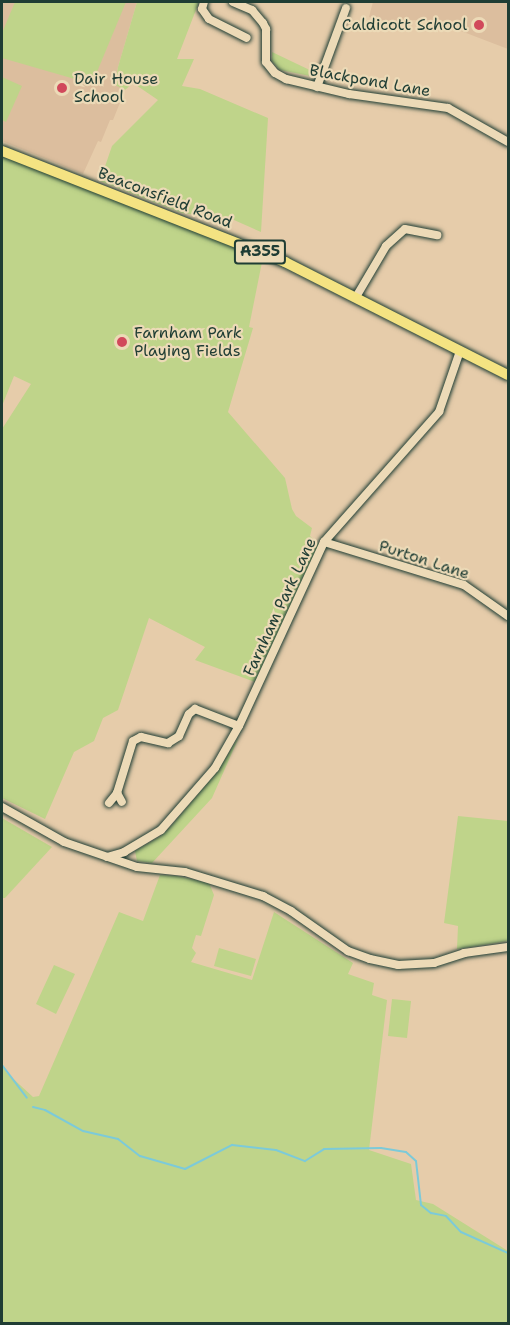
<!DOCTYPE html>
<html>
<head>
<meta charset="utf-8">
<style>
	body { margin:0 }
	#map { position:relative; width:510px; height:1325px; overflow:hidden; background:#e6ccaa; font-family:"Shantell Sans",sans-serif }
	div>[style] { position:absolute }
	.built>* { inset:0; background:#dcbe9e }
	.green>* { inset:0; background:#bfd48a }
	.stream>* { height:2px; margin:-1px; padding:0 1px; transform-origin:1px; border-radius:1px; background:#7ccad9 }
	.roads { filter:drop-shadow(0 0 2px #1f3d34) drop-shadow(0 0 2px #1f3d34) }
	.minor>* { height:8px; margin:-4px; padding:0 4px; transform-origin:4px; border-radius:4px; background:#ecdab7 }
	.major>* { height:10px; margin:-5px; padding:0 5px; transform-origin:5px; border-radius:5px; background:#f4e382 }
	.dots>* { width:16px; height:16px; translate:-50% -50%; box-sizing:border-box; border:3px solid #ecdab7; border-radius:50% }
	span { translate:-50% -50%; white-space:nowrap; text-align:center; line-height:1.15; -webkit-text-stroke:4.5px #ecdab7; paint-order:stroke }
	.shield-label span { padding:2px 4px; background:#ecdab7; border:2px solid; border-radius:4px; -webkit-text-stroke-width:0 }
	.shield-label { font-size:15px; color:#1f3d34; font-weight:700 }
	.poi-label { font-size:16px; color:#1f3d34 }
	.right { translate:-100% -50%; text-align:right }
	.left { translate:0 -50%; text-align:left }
	.street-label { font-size:16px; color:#1f3d34 }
	.frame { position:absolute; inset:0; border:3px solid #1f3d34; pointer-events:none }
</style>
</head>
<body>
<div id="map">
	<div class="built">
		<div style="clip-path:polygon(2px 2px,137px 2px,118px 67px,115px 84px,125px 90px,113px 120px,110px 120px,101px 142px,98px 141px,83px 174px,2px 141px)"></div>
		<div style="clip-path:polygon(373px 2px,508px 2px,508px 49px,440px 23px,414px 20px,390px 23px,369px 17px)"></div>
	</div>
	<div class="green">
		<div style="clip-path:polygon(15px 2px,126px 2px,92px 84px,2px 58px,2px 33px)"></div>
		<div style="clip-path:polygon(137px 2px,199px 2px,177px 59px,194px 59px,182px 86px,200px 89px,268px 118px,261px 232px,234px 220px,182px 213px,100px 181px,112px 146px,158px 100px,133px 83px,125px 90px,115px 85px,118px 67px)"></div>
		<div style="clip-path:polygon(272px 52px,316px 73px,315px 77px,280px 70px,272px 61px)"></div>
		<div style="clip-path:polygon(2px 77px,22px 86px,6px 122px,2px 120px)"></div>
		<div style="clip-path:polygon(2px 154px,263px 257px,249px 327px,253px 328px,228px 412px,285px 478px,292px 509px,296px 516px,312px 528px,310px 536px,319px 544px,255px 682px,195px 660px,205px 647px,149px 618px,118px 710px,103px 718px,94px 741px,74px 752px,45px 819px,2px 798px,2px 429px,31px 384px,14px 376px,2px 406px)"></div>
		<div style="clip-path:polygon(239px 737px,212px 798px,152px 863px,137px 861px,135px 851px,161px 836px,172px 825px,216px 773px)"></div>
		<div style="clip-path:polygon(458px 816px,508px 821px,508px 941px,457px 949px,458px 926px,444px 923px)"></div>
		<div style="clip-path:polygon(2px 818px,52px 847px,5px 898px,2px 898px)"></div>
		<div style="clip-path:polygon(160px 875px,177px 876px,209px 883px,214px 895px,201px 936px,196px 935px,192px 948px,196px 953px,191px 962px,252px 980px,274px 912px,353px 963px,348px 974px,374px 983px,372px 995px,387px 1000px,369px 1150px,411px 1164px,416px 1200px,433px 1204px,508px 1251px,508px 1323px,2px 1323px,2px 1064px,7px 1073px,33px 1097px,39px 1096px,119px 912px,143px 921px)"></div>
		<div style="clip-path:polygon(219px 948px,256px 959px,251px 976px,214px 966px)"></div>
		<div style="clip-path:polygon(54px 965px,75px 974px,56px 1014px,36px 1004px)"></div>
		<div style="clip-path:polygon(392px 999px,411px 1001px,407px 1038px,388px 1036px)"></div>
	</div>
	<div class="stream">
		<div style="left:2px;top:1065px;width:41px;rotate:52.9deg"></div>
		<div style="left:33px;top:1107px;width:12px;rotate:14deg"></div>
		<div style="left:45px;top:1110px;width:43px;rotate:28.9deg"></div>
		<div style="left:83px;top:1131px;width:36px;rotate:13deg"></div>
		<div style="left:118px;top:1139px;width:28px;rotate:38deg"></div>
		<div style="left:140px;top:1156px;width:47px;rotate:16.1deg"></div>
		<div style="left:185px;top:1169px;width:53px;rotate:-27.1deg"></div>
		<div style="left:232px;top:1145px;width:44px;rotate:6.5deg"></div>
		<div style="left:276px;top:1150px;width:31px;rotate:21deg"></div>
		<div style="left:305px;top:1161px;width:22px;rotate:-32deg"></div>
		<div style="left:324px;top:1149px;width:57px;rotate:-1deg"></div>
		<div style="left:381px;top:1148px;width:25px;rotate:9deg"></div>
		<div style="left:406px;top:1152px;width:13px;rotate:42deg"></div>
		<div style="left:416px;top:1161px;width:44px;rotate:83.5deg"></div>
		<div style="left:421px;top:1205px;width:13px;rotate:39deg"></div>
		<div style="left:431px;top:1213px;width:15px;rotate:11deg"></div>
		<div style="left:446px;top:1216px;width:22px;rotate:47deg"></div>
		<div style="left:461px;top:1232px;width:51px;rotate:24.1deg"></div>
	</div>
	<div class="roads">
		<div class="minor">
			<div style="left:204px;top:2px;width:7px;rotate:106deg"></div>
			<div style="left:202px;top:9px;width:12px;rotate:55deg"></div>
			<div style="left:209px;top:19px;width:42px;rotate:26.6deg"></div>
			<div style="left:233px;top:2px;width:21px;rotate:23deg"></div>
			<div style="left:252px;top:10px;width:17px;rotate:50deg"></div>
			<div style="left:263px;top:23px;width:7px;rotate:63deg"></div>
			<div style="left:266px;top:29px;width:33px;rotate:90deg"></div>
			<div style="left:266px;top:62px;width:14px;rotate:51deg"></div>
			<div style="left:275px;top:73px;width:13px;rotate:29deg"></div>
			<div style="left:286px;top:79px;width:65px;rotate:13.4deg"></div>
			<div style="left:349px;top:94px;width:100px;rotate:8deg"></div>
			<div style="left:448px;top:108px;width:69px;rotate:29.5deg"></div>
			<div style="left:317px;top:87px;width:84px;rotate:-69.8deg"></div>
			<div style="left:356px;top:297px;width:59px;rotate:-59.5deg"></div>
			<div style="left:386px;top:246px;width:25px;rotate:-42deg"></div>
			<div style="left:405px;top:229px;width:33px;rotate:11deg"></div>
			<div style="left:324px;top:542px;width:146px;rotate:17.1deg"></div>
			<div style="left:464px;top:585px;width:54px;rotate:35.2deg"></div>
			<div style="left:117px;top:793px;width:10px;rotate:61deg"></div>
			<div style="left:109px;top:803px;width:13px;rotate:-51deg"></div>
			<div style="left:117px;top:793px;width:54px;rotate:-72.9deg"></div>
			<div style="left:133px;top:741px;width:9px;rotate:-27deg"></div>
			<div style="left:141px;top:737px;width:28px;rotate:13deg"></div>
			<div style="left:168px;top:743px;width:13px;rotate:-32deg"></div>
			<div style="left:179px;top:736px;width:24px;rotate:-66deg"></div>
			<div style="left:189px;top:714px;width:8px;rotate:-40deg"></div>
			<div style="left:195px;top:709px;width:47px;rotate:21.1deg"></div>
			<div style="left:2px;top:807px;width:71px;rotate:29.4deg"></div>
			<div style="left:64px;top:842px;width:77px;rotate:18.9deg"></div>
			<div style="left:137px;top:867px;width:48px;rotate:5.9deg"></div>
			<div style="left:185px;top:872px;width:82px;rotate:17.1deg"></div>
			<div style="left:263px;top:896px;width:32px;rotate:28deg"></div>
			<div style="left:291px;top:911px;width:70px;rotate:35.1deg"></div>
			<div style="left:348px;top:951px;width:23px;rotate:20deg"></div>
			<div style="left:370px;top:959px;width:29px;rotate:12deg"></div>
			<div style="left:398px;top:965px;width:36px;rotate:-3deg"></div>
			<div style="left:434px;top:963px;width:32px;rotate:-18deg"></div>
			<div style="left:464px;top:953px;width:44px;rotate:-7.8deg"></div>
			<div style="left:107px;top:857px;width:18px;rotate:-16deg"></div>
			<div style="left:124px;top:852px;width:43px;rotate:-30.7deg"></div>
			<div style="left:161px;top:830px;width:82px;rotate:-48.9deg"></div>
			<div style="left:215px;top:768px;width:48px;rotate:-60.3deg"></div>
			<div style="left:239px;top:726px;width:203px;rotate:-65.2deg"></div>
			<div style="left:324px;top:542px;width:174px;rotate:-48.5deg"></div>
			<div style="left:439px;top:412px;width:65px;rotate:-71deg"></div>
		</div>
		<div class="major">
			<div style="left:2px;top:151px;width:304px;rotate:21.4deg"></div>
			<div style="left:285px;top:262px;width:250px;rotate:26.9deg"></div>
		</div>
	</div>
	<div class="dots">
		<div style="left:479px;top:25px;background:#d1495b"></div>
		<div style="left:62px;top:88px;background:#d1495b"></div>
		<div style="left:122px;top:342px;background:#d1495b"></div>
	</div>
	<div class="shield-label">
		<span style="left:260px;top:252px">A355</span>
	</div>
	<div class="poi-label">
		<span class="right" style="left:467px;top:25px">Caldicott School</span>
		<span class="left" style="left:74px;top:88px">Dair House<br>School</span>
		<span class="left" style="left:134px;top:342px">Farnham Park<br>Playing Fields</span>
	</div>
	<div class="street-label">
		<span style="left:370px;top:81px;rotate:10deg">Blackpond Lane</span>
		<span style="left:165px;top:198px;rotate:21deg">Beaconsfield Road</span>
		<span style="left:424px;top:560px;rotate:18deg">Purton Lane</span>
		<span style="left:280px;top:607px;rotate:-65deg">Farnham Park Lane</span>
	</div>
	<div class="frame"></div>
</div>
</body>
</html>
